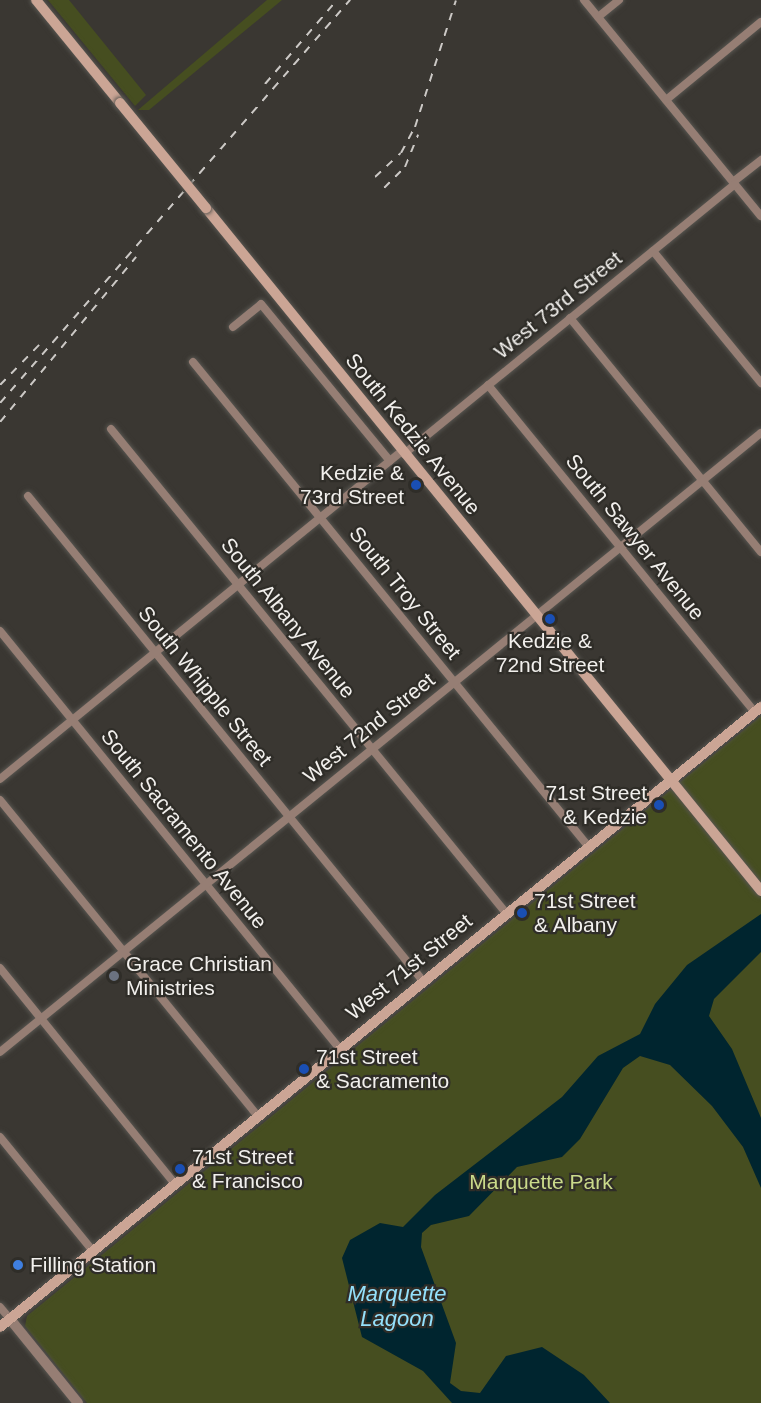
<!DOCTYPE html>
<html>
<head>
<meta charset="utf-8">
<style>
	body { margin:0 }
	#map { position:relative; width:761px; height:1403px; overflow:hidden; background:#3a3732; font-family:Helvetica,sans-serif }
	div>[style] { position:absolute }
	.green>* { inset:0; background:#464e20 }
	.water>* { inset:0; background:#00252f }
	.roads { filter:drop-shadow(0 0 2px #575550) drop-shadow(0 0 2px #575550) }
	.minor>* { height:8px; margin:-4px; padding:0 4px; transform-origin:4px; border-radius:4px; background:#967e74 }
	.tertiary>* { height:10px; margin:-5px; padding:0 5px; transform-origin:5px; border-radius:5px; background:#967e74 }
	.secondary>* { height:10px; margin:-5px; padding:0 5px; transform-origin:5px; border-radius:5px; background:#cba595 }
	.rail>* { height:2px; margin-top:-1px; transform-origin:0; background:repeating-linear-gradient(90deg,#ccc9c6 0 8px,transparent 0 16px) }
	.bridges { filter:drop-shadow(0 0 2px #575550) drop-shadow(0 0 2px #575550) }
	.secondary-bridge>* { height:10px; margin:-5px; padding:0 5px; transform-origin:5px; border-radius:5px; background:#cba595 }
	.dots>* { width:16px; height:16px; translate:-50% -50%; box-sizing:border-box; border:3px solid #2f2d28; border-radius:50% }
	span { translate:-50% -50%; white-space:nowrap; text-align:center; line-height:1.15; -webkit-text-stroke:4.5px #2f2d28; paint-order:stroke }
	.street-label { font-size:21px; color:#f2f0ed }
	.poi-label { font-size:21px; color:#f2f0ed }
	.right { translate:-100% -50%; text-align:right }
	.left { translate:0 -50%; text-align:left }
	.park-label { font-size:21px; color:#cada8a }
	.water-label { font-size:22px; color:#94e0fb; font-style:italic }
</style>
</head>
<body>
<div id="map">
	<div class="green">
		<div style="clip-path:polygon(48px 0,69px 0,146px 95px,135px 106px)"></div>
		<div style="clip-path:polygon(267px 0,282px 0,149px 110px,138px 110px)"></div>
		<div style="clip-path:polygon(761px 716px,761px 1403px,87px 1403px,25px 1326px,27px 1316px)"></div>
	</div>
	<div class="water">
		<div style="clip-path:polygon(761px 914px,761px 952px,714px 999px,709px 1016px,732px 1049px,761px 1118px,761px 1188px,743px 1147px,712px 1106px,670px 1065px,640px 1056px,623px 1068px,580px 1139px,562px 1157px,517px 1167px,469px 1216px,431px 1225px,422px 1233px,421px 1247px,456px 1343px,450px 1383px,461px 1391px,480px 1393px,506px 1356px,542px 1347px,584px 1375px,610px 1403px,452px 1403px,423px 1371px,362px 1337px,342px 1258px,350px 1240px,380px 1223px,403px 1227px,435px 1195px,562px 1097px,598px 1056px,640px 1034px,655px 1004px,687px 965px)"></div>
	</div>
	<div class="roads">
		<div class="minor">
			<div style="left:584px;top:0;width:279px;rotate:50.7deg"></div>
			<div style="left:598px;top:17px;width:27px;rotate:-39deg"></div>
			<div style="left:666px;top:100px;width:123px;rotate:-39.4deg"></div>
			<div style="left:733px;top:182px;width:36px;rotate:-38deg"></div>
			<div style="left:653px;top:251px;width:171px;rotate:50.7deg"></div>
			<div style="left:570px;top:318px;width:302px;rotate:50.8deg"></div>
			<div style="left:233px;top:327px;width:36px;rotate:-39deg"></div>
			<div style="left:261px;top:304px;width:203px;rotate:50.6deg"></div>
			<div style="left:193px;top:362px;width:625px;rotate:50.78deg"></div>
			<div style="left:488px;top:385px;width:422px;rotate:50.8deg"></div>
			<div style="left:111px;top:429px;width:625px;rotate:50.78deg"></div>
			<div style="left:404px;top:454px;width:427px;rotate:-39.2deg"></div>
			<div style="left:28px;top:496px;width:625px;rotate:50.84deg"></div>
			<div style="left:0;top:631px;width:539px;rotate:50.88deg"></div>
			<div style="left:0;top:779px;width:519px;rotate:-39.21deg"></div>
			<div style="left:0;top:800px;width:408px;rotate:50.8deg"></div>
			<div style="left:0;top:968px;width:278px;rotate:51deg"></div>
			<div style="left:0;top:1052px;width:981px;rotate:-39.13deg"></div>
			<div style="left:0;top:1137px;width:147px;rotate:50.8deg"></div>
			<div style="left:0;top:1307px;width:16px;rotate:50deg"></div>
		</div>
		<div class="tertiary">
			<div style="left:10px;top:1319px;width:108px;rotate:51deg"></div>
		</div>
		<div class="secondary">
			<div style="left:36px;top:0;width:133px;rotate:50.8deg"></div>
			<div style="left:206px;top:208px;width:880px;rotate:50.9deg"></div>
			<div style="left:0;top:1327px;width:982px;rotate:-39.17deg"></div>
		</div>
	</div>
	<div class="rail">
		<div style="left:265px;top:84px;width:111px;rotate:-49.4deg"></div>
		<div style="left:375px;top:177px;width:35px;rotate:-43deg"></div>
		<div style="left:401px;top:153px;width:30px;rotate:-62deg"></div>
		<div style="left:415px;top:127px;width:133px;rotate:-72.1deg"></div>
		<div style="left:384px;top:188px;width:30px;rotate:-45deg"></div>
		<div style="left:405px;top:167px;width:35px;rotate:-68deg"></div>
		<div style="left:0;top:385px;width:56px;rotate:-45.7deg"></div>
		<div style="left:0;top:403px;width:534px;rotate:-49.03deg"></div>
		<div style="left:0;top:422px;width:214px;rotate:-50.5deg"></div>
	</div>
	<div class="bridges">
		<div class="secondary-bridge">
			<div style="left:120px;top:103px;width:136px;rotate:50.7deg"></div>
		</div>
	</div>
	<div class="dots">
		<div style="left:416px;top:485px;background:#1a4fb4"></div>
		<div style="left:550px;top:619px;background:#1a4fb4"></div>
		<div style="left:659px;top:805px;background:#1a4fb4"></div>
		<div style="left:522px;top:913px;background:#1a4fb4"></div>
		<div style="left:114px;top:976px;background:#6b7280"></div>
		<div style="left:304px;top:1069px;background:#1a4fb4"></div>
		<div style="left:180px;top:1169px;background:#1a4fb4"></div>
		<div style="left:18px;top:1265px;background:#3f7fe0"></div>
	</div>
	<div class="street-label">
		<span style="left:558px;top:305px;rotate:-39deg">West 73rd Street</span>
		<span style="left:413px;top:434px;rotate:51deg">South Kedzie Avenue</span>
		<span style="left:635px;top:537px;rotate:51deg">South Sawyer Avenue</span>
		<span style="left:405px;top:593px;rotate:51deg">South Troy Street</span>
		<span style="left:288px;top:618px;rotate:51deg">South Albany Avenue</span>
		<span style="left:205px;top:686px;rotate:51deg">South Whipple Street</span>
		<span style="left:369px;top:728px;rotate:-39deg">West 72nd Street</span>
		<span style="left:184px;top:829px;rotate:51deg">South Sacramento Avenue</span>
		<span style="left:409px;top:967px;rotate:-39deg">West 71st Street</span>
	</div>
	<div class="poi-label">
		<span class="right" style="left:404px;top:485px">Kedzie &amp;<br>73rd Street</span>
		<span style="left:550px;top:653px">Kedzie &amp;<br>72nd Street</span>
		<span class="right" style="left:647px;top:805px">71st Street<br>&amp; Kedzie</span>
		<span class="left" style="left:534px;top:913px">71st Street<br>&amp; Albany</span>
		<span class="left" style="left:126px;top:976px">Grace Christian<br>Ministries</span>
		<span class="left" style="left:316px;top:1069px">71st Street<br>&amp; Sacramento</span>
		<span class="left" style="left:192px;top:1169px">71st Street<br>&amp; Francisco</span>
		<span class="left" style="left:30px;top:1265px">Filling Station</span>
	</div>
	<div class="park-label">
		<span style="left:541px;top:1182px">Marquette Park</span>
	</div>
	<div class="water-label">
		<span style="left:397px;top:1306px">Marquette<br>Lagoon</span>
	</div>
</div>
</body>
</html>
